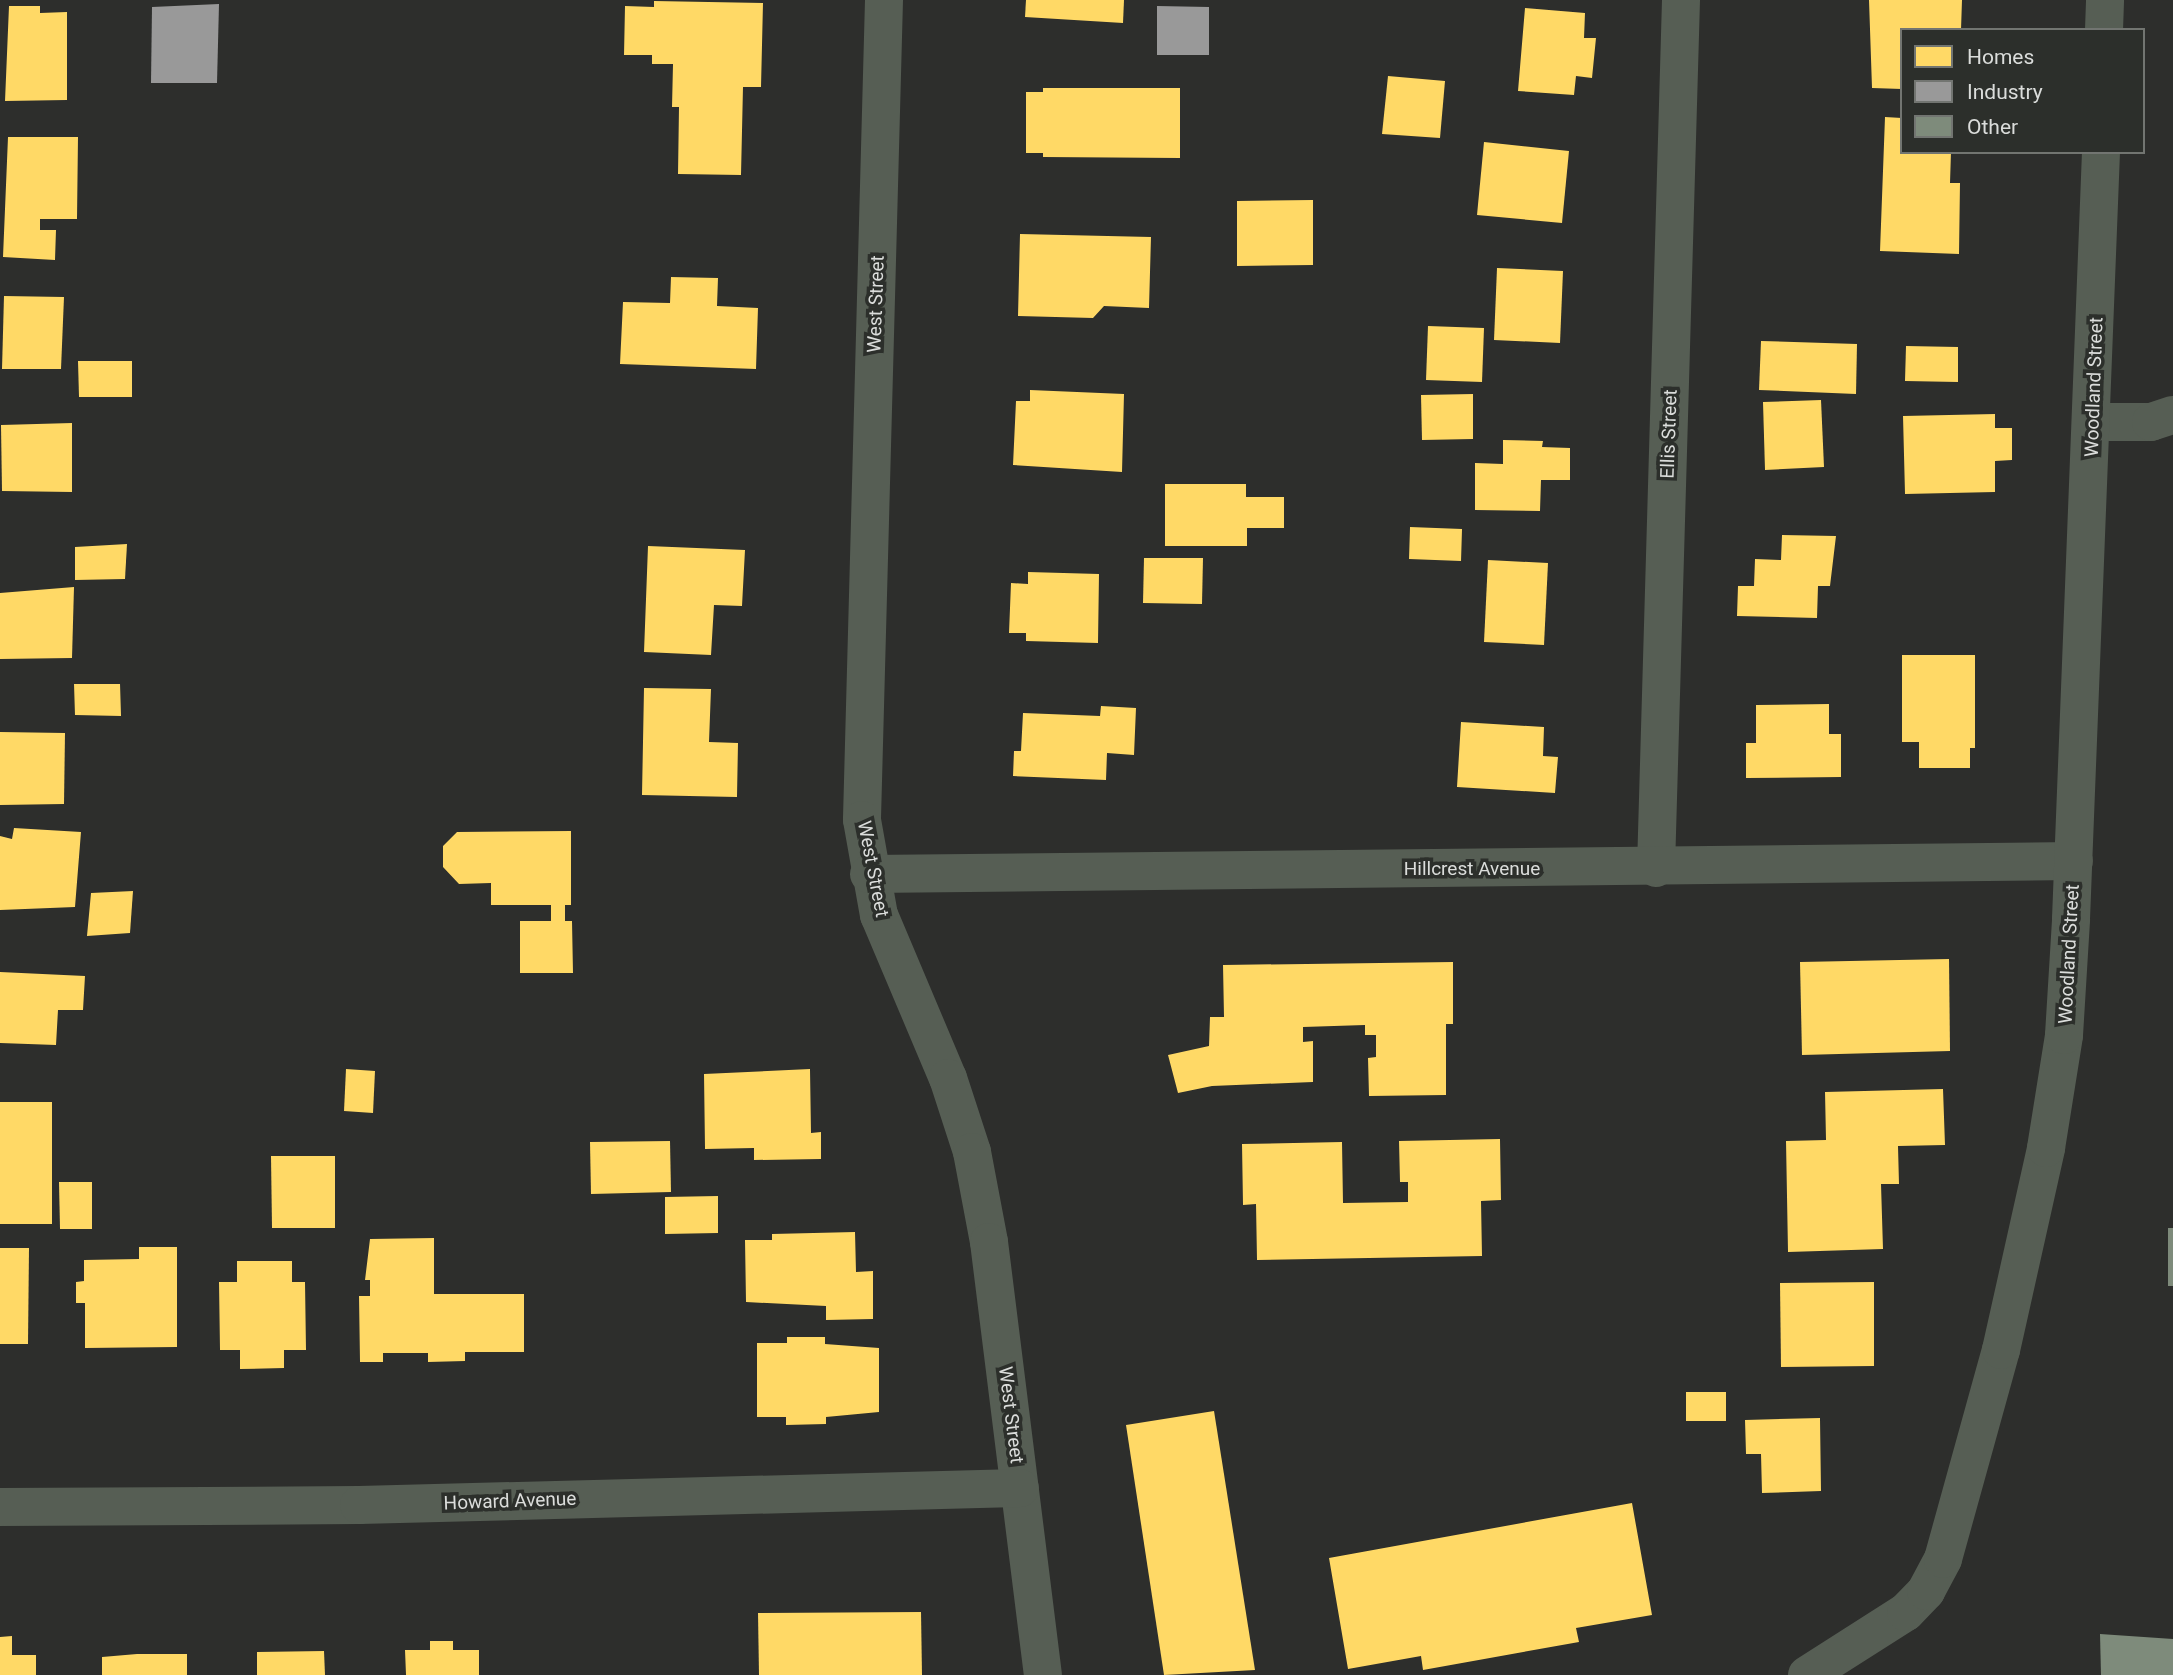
<!DOCTYPE html>
<html>
<head>
<meta charset="utf-8">
<style>
	body { margin:0 }
	#map { position:relative; width:2173px; height:1675px; overflow:hidden; background:#2d2e2c; font-family:Roboto,sans-serif }
	div>[style] { position:absolute }
	.homes>* { inset:0; background:#ffd966 }
	.industry>* { inset:0; background:#999 }
	.building>* { inset:0; background:#7e8b7b }
	.minor>* { height:38px; margin:-19px; padding:0 19px; transform-origin:19px; border-radius:19px; background:#565e54 }
	span { translate:-50% -50%; white-space:nowrap; text-align:center; line-height:1.15; -webkit-text-stroke:7px #2c2f2b; paint-order:stroke }
	.street-label { font-size:19px; color:#dbdddb }
	.legend { position:absolute; left:1900px; top:28px; width:245px; height:126px; box-sizing:border-box; background:#2c2f2b; border:2px solid #727571; margin:0; padding:9px 12px; list-style:none; font-size:21px; color:#dbdddb }
	.legend li { display:flex; align-items:center; gap:14px; height:35px }
	.legend b { width:35px; border:2px solid #727571 }
</style>
</head>
<body>
<div id="map">
	<div class="homes">
		<div style="clip-path:polygon(1026px 0,1124px 0,1123px 23px,1025px 17px)"></div>
		<div style="clip-path:polygon(1869px 0,1962px 0,1961px 30px,1902px 30px,1902px 89px,1872px 88px)"></div>
		<div style="clip-path:polygon(654px 1px,763px 3px,761px 87px,743px 87px,741px 175px,678px 174px,679px 107px,672px 107px,673px 64px,652px 64px,652px 55px,624px 55px,625px 6px,654px 7px)"></div>
		<div style="clip-path:polygon(9px 6px,40px 6px,40px 13px,67px 12px,67px 100px,5px 101px)"></div>
		<div style="clip-path:polygon(1525px 8px,1585px 13px,1584px 38px,1596px 38px,1592px 78px,1576px 76px,1574px 95px,1518px 91px)"></div>
		<div style="clip-path:polygon(1388px 76px,1445px 81px,1440px 138px,1382px 134px)"></div>
		<div style="clip-path:polygon(1043px 88px,1180px 88px,1180px 158px,1043px 157px,1043px 153px,1026px 153px,1026px 92px,1043px 92px)"></div>
		<div style="clip-path:polygon(1885px 117px,1902px 118px,1902px 152px,1951px 152px,1950px 183px,1960px 183px,1959px 254px,1880px 251px)"></div>
		<div style="clip-path:polygon(8px 137px,78px 137px,77px 219px,40px 219px,40px 230px,56px 230px,55px 260px,3px 257px)"></div>
		<div style="clip-path:polygon(1484px 142px,1569px 151px,1562px 223px,1477px 215px)"></div>
		<div style="clip-path:polygon(1313px 200px,1313px 265px,1237px 266px,1237px 201px)"></div>
		<div style="clip-path:polygon(1020px 234px,1151px 237px,1149px 308px,1104px 306px,1093px 318px,1018px 316px)"></div>
		<div style="clip-path:polygon(1497px 268px,1563px 271px,1560px 343px,1494px 340px)"></div>
		<div style="clip-path:polygon(671px 277px,718px 278px,717px 306px,758px 308px,756px 369px,620px 364px,623px 302px,670px 303px)"></div>
		<div style="clip-path:polygon(4px 296px,64px 297px,61px 369px,2px 369px)"></div>
		<div style="clip-path:polygon(1428px 326px,1484px 328px,1482px 382px,1426px 380px)"></div>
		<div style="clip-path:polygon(1761px 341px,1857px 344px,1856px 394px,1759px 390px)"></div>
		<div style="clip-path:polygon(1906px 346px,1958px 347px,1958px 382px,1905px 381px)"></div>
		<div style="clip-path:polygon(78px 361px,132px 361px,132px 397px,79px 397px)"></div>
		<div style="clip-path:polygon(1030px 390px,1124px 394px,1122px 472px,1013px 465px,1016px 401px,1030px 401px)"></div>
		<div style="clip-path:polygon(1473px 394px,1473px 439px,1422px 440px,1421px 395px)"></div>
		<div style="clip-path:polygon(1821px 400px,1824px 467px,1765px 470px,1763px 402px)"></div>
		<div style="clip-path:polygon(1995px 414px,1995px 428px,2012px 428px,2012px 460px,1995px 461px,1995px 492px,1905px 494px,1903px 416px)"></div>
		<div style="clip-path:polygon(72px 423px,72px 492px,2px 491px,1px 425px)"></div>
		<div style="clip-path:polygon(1503px 440px,1543px 441px,1542px 447px,1570px 448px,1570px 480px,1541px 480px,1540px 511px,1475px 510px,1475px 463px,1503px 464px)"></div>
		<div style="clip-path:polygon(1165px 484px,1246px 484px,1246px 497px,1284px 497px,1284px 528px,1247px 528px,1247px 546px,1165px 546px)"></div>
		<div style="clip-path:polygon(1410px 527px,1462px 529px,1461px 561px,1409px 559px)"></div>
		<div style="clip-path:polygon(1782px 535px,1836px 536px,1830px 586px,1818px 586px,1817px 618px,1737px 616px,1738px 586px,1754px 586px,1755px 559px,1781px 560px)"></div>
		<div style="clip-path:polygon(127px 544px,125px 579px,75px 580px,75px 547px)"></div>
		<div style="clip-path:polygon(648px 546px,745px 550px,742px 606px,714px 605px,711px 655px,644px 652px)"></div>
		<div style="clip-path:polygon(1144px 558px,1203px 558px,1202px 604px,1143px 603px)"></div>
		<div style="clip-path:polygon(1488px 560px,1548px 563px,1544px 645px,1484px 642px)"></div>
		<div style="clip-path:polygon(1028px 572px,1099px 574px,1098px 643px,1026px 641px,1026px 633px,1009px 633px,1011px 583px,1028px 584px)"></div>
		<div style="clip-path:polygon(74px 587px,72px 658px,0 659px,0 593px)"></div>
		<div style="clip-path:polygon(1902px 655px,1975px 655px,1975px 748px,1970px 748px,1970px 768px,1919px 768px,1919px 742px,1902px 742px)"></div>
		<div style="clip-path:polygon(74px 684px,120px 684px,121px 716px,75px 715px)"></div>
		<div style="clip-path:polygon(644px 688px,711px 689px,709px 742px,738px 743px,737px 797px,642px 795px)"></div>
		<div style="clip-path:polygon(1829px 704px,1829px 734px,1841px 734px,1841px 777px,1746px 778px,1746px 743px,1756px 743px,1756px 705px)"></div>
		<div style="clip-path:polygon(1101px 706px,1136px 708px,1134px 755px,1107px 753px,1106px 780px,1013px 776px,1014px 751px,1021px 751px,1023px 713px,1100px 716px)"></div>
		<div style="clip-path:polygon(1461px 722px,1544px 727px,1543px 756px,1558px 757px,1555px 793px,1457px 787px)"></div>
		<div style="clip-path:polygon(0 732px,65px 733px,64px 804px,0 805px)"></div>
		<div style="clip-path:polygon(14px 828px,81px 832px,75px 907px,0 910px,0 836px,12px 839px)"></div>
		<div style="clip-path:polygon(571px 831px,571px 905px,565px 905px,565px 921px,572px 921px,573px 973px,520px 973px,520px 921px,551px 921px,551px 905px,491px 905px,491px 883px,459px 884px,443px 867px,443px 846px,457px 832px)"></div>
		<div style="clip-path:polygon(133px 891px,130px 933px,87px 936px,91px 893px)"></div>
		<div style="clip-path:polygon(1949px 959px,1950px 1051px,1802px 1055px,1800px 962px)"></div>
		<div style="clip-path:polygon(1453px 962px,1453px 1024px,1446px 1024px,1446px 1095px,1369px 1096px,1368px 1058px,1376px 1057px,1376px 1035px,1365px 1035px,1365px 1025px,1303px 1027px,1303px 1042px,1313px 1041px,1313px 1082px,1212px 1086px,1178px 1093px,1168px 1055px,1209px 1046px,1210px 1017px,1224px 1017px,1223px 965px)"></div>
		<div style="clip-path:polygon(0 972px,85px 976px,83px 1010px,58px 1010px,56px 1045px,0 1043px)"></div>
		<div style="clip-path:polygon(346px 1069px,375px 1071px,373px 1113px,344px 1111px)"></div>
		<div style="clip-path:polygon(810px 1069px,811px 1133px,821px 1132px,821px 1159px,754px 1160px,754px 1148px,705px 1149px,704px 1074px)"></div>
		<div style="clip-path:polygon(1943px 1089px,1945px 1145px,1898px 1146px,1899px 1184px,1881px 1184px,1883px 1249px,1788px 1252px,1786px 1141px,1826px 1140px,1825px 1092px)"></div>
		<div style="clip-path:polygon(0 1102px,52px 1102px,52px 1224px,0 1224px)"></div>
		<div style="clip-path:polygon(1500px 1139px,1501px 1200px,1481px 1201px,1482px 1256px,1257px 1260px,1256px 1204px,1243px 1205px,1242px 1144px,1342px 1142px,1343px 1203px,1408px 1202px,1408px 1182px,1400px 1182px,1399px 1141px)"></div>
		<div style="clip-path:polygon(670px 1141px,671px 1192px,591px 1194px,590px 1142px)"></div>
		<div style="clip-path:polygon(271px 1156px,335px 1156px,335px 1228px,272px 1228px)"></div>
		<div style="clip-path:polygon(59px 1182px,92px 1182px,92px 1229px,60px 1229px)"></div>
		<div style="clip-path:polygon(718px 1196px,718px 1233px,665px 1234px,665px 1197px)"></div>
		<div style="clip-path:polygon(855px 1232px,856px 1272px,873px 1271px,873px 1319px,826px 1320px,826px 1306px,746px 1302px,745px 1240px,772px 1240px,772px 1234px)"></div>
		<div style="clip-path:polygon(434px 1238px,434px 1294px,524px 1294px,524px 1352px,465px 1352px,465px 1361px,428px 1362px,428px 1353px,383px 1353px,383px 1362px,360px 1362px,359px 1296px,370px 1296px,370px 1280px,365px 1280px,370px 1239px)"></div>
		<div style="clip-path:polygon(139px 1247px,177px 1247px,177px 1347px,85px 1348px,85px 1303px,76px 1303px,76px 1282px,84px 1281px,84px 1260px,139px 1259px)"></div>
		<div style="clip-path:polygon(0 1248px,29px 1248px,28px 1344px,0 1344px)"></div>
		<div style="clip-path:polygon(237px 1261px,292px 1261px,292px 1282px,305px 1282px,306px 1350px,284px 1350px,284px 1368px,240px 1369px,240px 1350px,220px 1350px,219px 1282px,237px 1282px)"></div>
		<div style="clip-path:polygon(1874px 1282px,1874px 1366px,1781px 1367px,1780px 1283px)"></div>
		<div style="clip-path:polygon(787px 1337px,825px 1337px,825px 1344px,879px 1348px,879px 1412px,826px 1417px,826px 1424px,786px 1425px,786px 1417px,757px 1417px,757px 1343px,787px 1343px)"></div>
		<div style="clip-path:polygon(1686px 1392px,1726px 1392px,1726px 1421px,1686px 1421px)"></div>
		<div style="clip-path:polygon(1214px 1411px,1255px 1670px,1164px 1675px,1126px 1425px)"></div>
		<div style="clip-path:polygon(1820px 1418px,1821px 1491px,1762px 1493px,1761px 1454px,1746px 1454px,1745px 1420px)"></div>
		<div style="clip-path:polygon(1632px 1503px,1652px 1615px,1576px 1628px,1579px 1642px,1423px 1670px,1421px 1656px,1348px 1669px,1329px 1558px)"></div>
		<div style="clip-path:polygon(921px 1612px,922px 1675px,759px 1675px,758px 1613px)"></div>
		<div style="clip-path:polygon(12px 1636px,12px 1655px,36px 1655px,36px 1675px,0 1675px,0 1637px)"></div>
		<div style="clip-path:polygon(430px 1641px,453px 1641px,453px 1650px,479px 1650px,479px 1675px,406px 1675px,405px 1650px,430px 1650px)"></div>
		<div style="clip-path:polygon(324px 1651px,325px 1675px,257px 1675px,257px 1652px)"></div>
		<div style="clip-path:polygon(137px 1654px,187px 1654px,187px 1675px,102px 1675px,102px 1657px)"></div>
	</div>
	<div class="industry">
		<div style="clip-path:polygon(219px 4px,217px 83px,151px 83px,152px 7px)"></div>
		<div style="clip-path:polygon(1157px 6px,1209px 7px,1209px 55px,1157px 55px)"></div>
	</div>
	<div class="building">
		<div style="clip-path:polygon(2168px 1228px,2173px 1228px,2173px 1286px,2168px 1286px)"></div>
		<div style="clip-path:polygon(2100px 1634px,2173px 1639px,2173px 1675px,2101px 1675px)"></div>
	</div>
	<div class="minor">
		<div style="left:884px;top:0;width:820px;rotate:91.54deg"></div>
		<div style="left:862px;top:820px;width:97px;rotate:79.9deg"></div>
		<div style="left:879px;top:915px;width:177px;rotate:67.1deg"></div>
		<div style="left:948px;top:1078px;width:78px;rotate:72deg"></div>
		<div style="left:972px;top:1152px;width:92px;rotate:79.3deg"></div>
		<div style="left:989px;top:1242px;width:436px;rotate:82.9deg"></div>
		<div style="left:2104px;top:30px;width:30px;rotate:-88deg"></div>
		<div style="left:2093px;top:422px;width:58px"></div>
		<div style="left:2151px;top:422px;width:23px;rotate:-18deg"></div>
		<div style="left:1656px;top:868px;width:868px;rotate:-88.35deg"></div>
		<div style="left:869px;top:874px;width:1205px;rotate:-0.62deg"></div>
		<div style="left:0;top:1507px;width:359px;rotate:-0.3deg"></div>
		<div style="left:359px;top:1505px;width:661px;rotate:-1.47deg"></div>
		<div style="left:1807px;top:1675px;width:117px;rotate:-32.5deg"></div>
		<div style="left:1906px;top:1612px;width:29px;rotate:-46deg"></div>
		<div style="left:1926px;top:1591px;width:36px;rotate:-62deg"></div>
		<div style="left:1943px;top:1559px;width:217px;rotate:-74.5deg"></div>
		<div style="left:2001px;top:1350px;width:207px;rotate:-77.4deg"></div>
		<div style="left:2046px;top:1148px;width:114px;rotate:-80.9deg"></div>
		<div style="left:2064px;top:1035px;width:116px;rotate:-86.5deg"></div>
		<div style="left:2071px;top:919px;width:768px;rotate:-87.76deg"></div>
	</div>
	<div class="street-label">
		<span style="left:876px;top:304px;rotate:-88deg">West Street</span>
		<span style="left:2094px;top:387px;rotate:-88deg">Woodland Street</span>
		<span style="left:1669px;top:434px;rotate:-88deg">Ellis Street</span>
		<span style="left:873px;top:869px;rotate:79deg">West Street</span>
		<span style="left:1472px;top:869px">Hillcrest Avenue</span>
		<span style="left:2069px;top:954px;rotate:-87deg">Woodland Street</span>
		<span style="left:1011px;top:1415px;rotate:83deg">West Street</span>
		<span style="left:510px;top:1501px;rotate:-2deg">Howard Avenue</span>
	</div>
	<ul class="legend">
	<li><b style="height:19px;background:#ffd966"></b>Homes</li>
	<li><b style="height:19px;background:#999"></b>Industry</li>
	<li><b style="height:19px;background:#7e8b7b"></b>Other</li>
	</ul>
</div>
</body>
</html>
